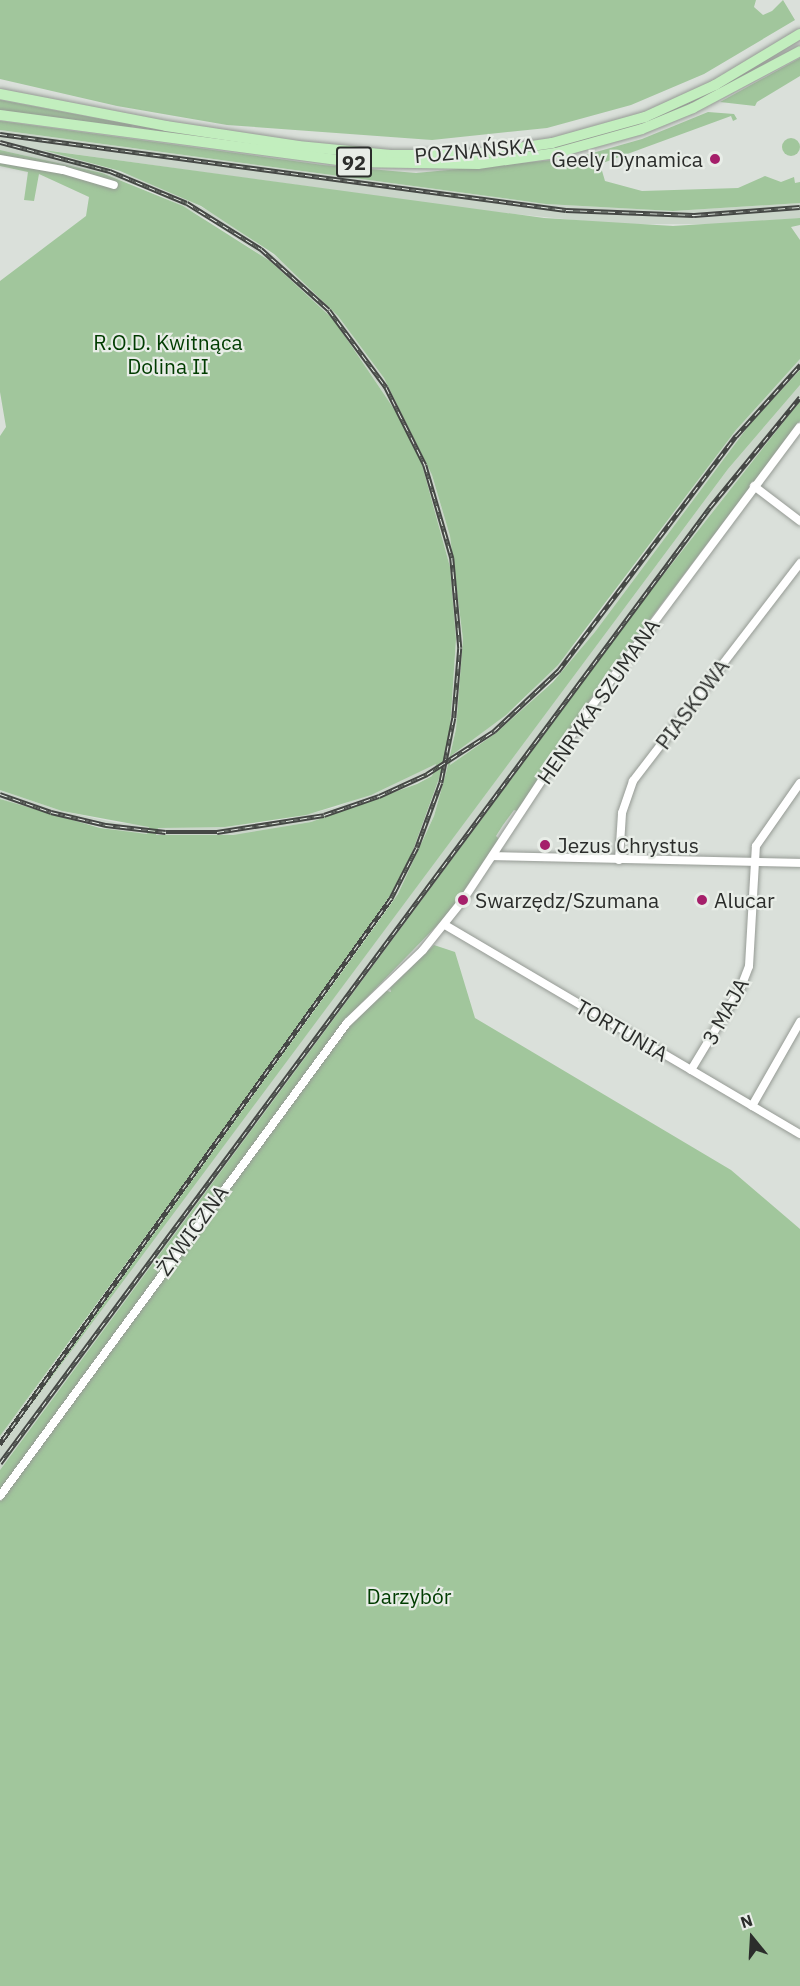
<!DOCTYPE html>
<html>
<head>
<meta charset="utf-8">
<style>
	body { margin:0 }
	#map { position:relative; width:800px; height:1986px; overflow:hidden; background:#dae0da; font-family:"IBM Plex Sans",sans-serif }
	div>[style] { position:absolute }
	.built>* { inset:0; background:#cad5c9 }
	.green>* { inset:0; background:#a1c69c }
	.round { border-radius:50% }
	.roads { filter:drop-shadow(0 0 2px #959a94) drop-shadow(0 0 2px #959a94) }
	.minor>* { height:8px; margin:-4px; padding:0 4px; transform-origin:4px; border-radius:4px; background:#fff }
	.major>* { height:10px; margin:-5px; padding:0 5px; transform-origin:5px; border-radius:5px; background:#c2eebe }
	.rail>* { height:4.5px; margin-top:-2.25px; transform-origin:0; background:repeating-linear-gradient(90deg,#e8ede7 0 7px,#454845 0 14px); box-sizing:border-box; border-block:2px solid #454845 }
	.dots>* { width:16px; height:16px; translate:-50% -50%; box-sizing:border-box; border:3px solid #e8ede7; border-radius:50% }
	span { translate:-50% -50%; white-space:nowrap; text-align:center; line-height:1.15; -webkit-text-stroke:4.5px #e8ede7; paint-order:stroke }
	.shield-label span { padding:2px 4px; background:#e8ede7; border:2px solid; border-radius:4px; -webkit-text-stroke-width:0 }
	.shield-label { font-size:20px; color:#2b2d2b; font-weight:700 }
	.street-label { font-size:21px; color:#2b2d2b }
	.poi-label { font-size:21px; color:#2b2d2b }
	.right { translate:-100% -50%; text-align:right }
	.left { translate:0 -50%; text-align:left }
	.park-label { font-size:21px; color:#003c00 }
	.north { position:absolute; left:722px; top:1908px; width:60px; height:60px; -webkit-text-stroke:4px #e8ede7; paint-order:stroke; rotate:342deg; font-size:16px; font-weight:700; line-height:24px; text-align:center; color:#2b2d2b }
	.north::after { content:''; display:block; margin:auto; width:21px; height:27px; background:#2b2d2b; clip-path:polygon(50% 0,100% 100%,50% 72%,0 100%) }
</style>
</head>
<body>
<div id="map">
	<div class="built">
		<div style="clip-path:polygon(0 130px,546px 204px,673px 211px,800px 203px,800px 218px,734px 224px,613px 224px,476px 210px,52px 151px,154px 183px,217px 215px,286px 264px,338px 316px,384px 378px,432px 475px,450px 536px,463px 639px,456px 729px,446px 773px,434px 816px,398px 894px,34px 1400px,728px 469px,800px 385px,800px 401px,649px 593px,0 1470px,0 1436px,29px 1392px,367px 933px,392px 892px,413px 853px,441px 773px,450px 729px,456px 639px,450px 567px,426px 477px,396px 412px,334px 320px,270px 261px,209px 220px,153px 192px,102px 173px,0 150px)"></div>
		<div style="clip-path:polygon(800px 359px,800px 370px,576px 657px,513px 720px,450px 765px,452px 755px,518px 705px,578px 641px,736px 430px)"></div>
		<div style="clip-path:polygon(436px 764px,432px 776px,382px 799px,311px 822px,245px 834px,195px 837px,123px 832px,46px 815px,0 799px,0 790px,62px 811px,118px 823px,225px 827px,279px 821px,337px 807px)"></div>
	</div>
	<div class="green">
		<div style="clip-path:polygon(0 0,756px 0,754px 7px,763px 15px,772px 11px,783px 0,795px 20px,704px 74px,631px 105px,547px 128px,432px 140px,227px 125px,117px 106px,0 79px)"></div>
		<div style="clip-path:polygon(800px 58px,800px 76px,757px 102px,755px 106px,720px 102px)"></div>
		<div style="clip-path:polygon(0 100px,132px 125px,131px 128px,0 110px)"></div>
		<div style="clip-path:polygon(708px 112px,734px 114px,737px 119px,733px 121px,731px 116px,600px 164px,605px 181px,642px 191px,738px 188px,765px 176px,781px 182px,794px 177px,795px 183px,800px 182px,800px 203px,673px 211px,546px 204px,0 130px,0 121px,323px 165px,416px 173px,575px 158px,642px 139px)"></div>
		<div class="round" style="left:782px;top:138px;width:18px;height:18px"></div>
		<div style="clip-path:polygon(evenodd,0 150px,102px 173px,183px 206px,270px 261px,334px 320px,396px 412px,421px 461px,450px 567px,456px 639px,450px 729px,441px 773px,412px 853px,392px 892px,367px 933px,0 1436px,0 799px,100px 828px,147px 834px,149px 827px,62px 811px,0 790px,0 436px,6px 427px,0 392px,0 281px,86px 216px,89px 197px,39px 174px,34px 201px,24px 200px,28px 172px,0 166px,0 150px,436px 764px,432px 776px,417px 784px,311px 822px,233px 835px,156px 835px,158px 828px,225px 827px,306px 815px,371px 795px,436px 764px)"></div>
		<div style="clip-path:polygon(43px 150px,544px 218px,673px 226px,800px 218px,800px 225px,791px 227px,800px 240px,800px 359px,736px 430px,558px 665px,506px 715px,452px 755px,450px 765px,496px 733px,553px 682px,595px 632px,750px 424px,800px 370px,800px 385px,728px 469px,22px 1417px,398px 894px,434px 816px,446px 773px,456px 729px,463px 639px,450px 536px,432px 475px,384px 378px,338px 316px,274px 254px,201px 206px,120px 171px)"></div>
		<div style="clip-path:polygon(800px 401px,800px 421px,598px 688px,517px 811px,514px 810px,503px 825px,496px 836px,499px 839px,449px 913px,342px 1023px,0 1490px,0 1470px,649px 593px)"></div>
		<div style="clip-path:polygon(434px 945px,455px 952px,475px 1018px,731px 1170px,800px 1229px,800px 1986px,0 1986px,0 1496px,339px 1034px,380px 989px,391px 992px,390px 988px)"></div>
	</div>
	<div class="roads">
		<div class="minor">
			<div style="left:0;top:159px;width:64px;rotate:9.9deg"></div>
			<div style="left:63px;top:170px;width:53px;rotate:16.4deg"></div>
			<div style="left:754px;top:486px;width:58px;rotate:37.3deg"></div>
			<div style="left:493px;top:856px;width:307px;rotate:1.3deg"></div>
			<div style="left:619px;top:860px;width:47px;rotate:-86.3deg"></div>
			<div style="left:622px;top:813px;width:34px;rotate:-71deg"></div>
			<div style="left:633px;top:781px;width:275px;rotate:-52.5deg"></div>
			<div style="left:445px;top:925px;width:412px;rotate:30.5deg"></div>
			<div style="left:691px;top:1070px;width:97px;rotate:-58.9deg"></div>
			<div style="left:741px;top:987px;width:22px;rotate:-69deg"></div>
			<div style="left:749px;top:966px;width:120px;rotate:-86.7deg"></div>
			<div style="left:756px;top:846px;width:77px;rotate:-55.1deg"></div>
			<div style="left:752px;top:1106px;width:97px;rotate:-60.3deg"></div>
			<div style="left:0;top:1496px;width:587px;rotate:-53.74deg"></div>
			<div style="left:347px;top:1023px;width:105px;rotate:-43.8deg"></div>
			<div style="left:423px;top:950px;width:64px;rotate:-51.3deg"></div>
			<div style="left:463px;top:900px;width:222px;rotate:-56.6deg"></div>
			<div style="left:585px;top:715px;width:359px;rotate:-53.3deg"></div>
		</div>
		<div class="major">
			<div style="left:0;top:94px;width:169px;rotate:10.9deg"></div>
			<div style="left:166px;top:126px;width:134px;rotate:8.6deg"></div>
			<div style="left:298px;top:146px;width:93px;rotate:5.5deg"></div>
			<div style="left:391px;top:155px;width:78px"></div>
			<div style="left:469px;top:155px;width:84px;rotate:-8.2deg"></div>
			<div style="left:552px;top:143px;width:97px;rotate:-15.6deg"></div>
			<div style="left:645px;top:117px;width:77px;rotate:-24.6deg"></div>
			<div style="left:715px;top:85px;width:99px;rotate:-31deg"></div>
			<div style="left:0;top:115px;width:354px;rotate:7.6deg"></div>
			<div style="left:351px;top:162px;width:127px;rotate:0.9deg"></div>
			<div style="left:478px;top:164px;width:79px;rotate:-8deg"></div>
			<div style="left:556px;top:153px;width:89px;rotate:-15.6deg"></div>
			<div style="left:642px;top:129px;width:55px;rotate:-22.4deg"></div>
			<div style="left:693px;top:108px;width:121px;rotate:-28deg"></div>
		</div>
	</div>
	<div class="rail">
		<div style="left:0;top:134px;width:571px;rotate:7.65deg"></div>
		<div style="left:566px;top:210px;width:128px;rotate:2.2deg"></div>
		<div style="left:694px;top:215px;width:106px;rotate:-4.3deg"></div>
		<div style="left:0;top:142px;width:114px;rotate:14.8deg"></div>
		<div style="left:110px;top:171px;width:83px;rotate:22.6deg"></div>
		<div style="left:187px;top:203px;width:87px;rotate:31.9deg"></div>
		<div style="left:261px;top:249px;width:91px;rotate:41.9deg"></div>
		<div style="left:329px;top:310px;width:96px;rotate:53.5deg"></div>
		<div style="left:386px;top:387px;width:87px;rotate:63.4deg"></div>
		<div style="left:425px;top:465px;width:97px;rotate:73.8deg"></div>
		<div style="left:452px;top:558px;width:90px;rotate:84.9deg"></div>
		<div style="left:460px;top:648px;width:70px;rotate:94.9deg"></div>
		<div style="left:454px;top:718px;width:66px;rotate:101.3deg"></div>
		<div style="left:441px;top:783px;width:69px;rotate:110.3deg"></div>
		<div style="left:417px;top:848px;width:57px;rotate:117deg"></div>
		<div style="left:391px;top:899px;width:671px;rotate:125.66deg"></div>
		<div style="left:0;top:794px;width:54px;rotate:19.4deg"></div>
		<div style="left:51px;top:812px;width:57px;rotate:13.3deg"></div>
		<div style="left:106px;top:825px;width:60px;rotate:6.7deg"></div>
		<div style="left:166px;top:832px;width:51px"></div>
		<div style="left:217px;top:832px;width:108px;rotate:-9deg"></div>
		<div style="left:324px;top:815px;width:58px;rotate:-19.1deg"></div>
		<div style="left:379px;top:796px;width:53px;rotate:-24.6deg"></div>
		<div style="left:427px;top:774px;width:80px;rotate:-32.7deg"></div>
		<div style="left:494px;top:731px;width:88px;rotate:-43.2deg"></div>
		<div style="left:558px;top:671px;width:295px;rotate:-52.9deg"></div>
		<div style="left:736px;top:436px;width:96px;rotate:-48deg"></div>
		<div style="left:0;top:1463px;width:1191px;rotate:-53.4deg"></div>
		<div style="left:710px;top:507px;width:142px;rotate:-50.7deg"></div>
	</div>
	<div class="dots">
		<div style="left:715px;top:159px;background:#a51f6a"></div>
		<div style="left:545px;top:845px;background:#a51f6a"></div>
		<div style="left:463px;top:900px;background:#a51f6a"></div>
		<div style="left:702px;top:900px;background:#a51f6a"></div>
	</div>
	<div class="shield-label">
		<span style="left:354px;top:162px">92</span>
	</div>
	<div class="street-label">
		<span style="left:475px;top:150px;rotate:-5deg">POZNAŃSKA</span>
		<span style="left:598px;top:701px;rotate:-55deg">HENRYKA SZUMANA</span>
		<span style="left:692px;top:704px;rotate:-53deg">PIASKOWA</span>
		<span style="left:725px;top:1011px;rotate:-61deg">3 MAJA</span>
		<span style="left:622px;top:1030px;rotate:30deg">TORTUNIA</span>
		<span style="left:192px;top:1230px;rotate:-54deg">ŻYWICZNA</span>
	</div>
	<div class="poi-label">
		<span class="right" style="left:703px;top:159px">Geely Dynamica</span>
		<span class="left" style="left:557px;top:845px">Jezus Chrystus</span>
		<span class="left" style="left:475px;top:900px">Swarzędz/Szumana</span>
		<span class="left" style="left:714px;top:900px">Alucar</span>
	</div>
	<div class="park-label">
		<span style="left:168px;top:354px">R.O.D. Kwitnąca<br>Dolina II</span>
		<span style="left:409px;top:1596px">Darzybór</span>
	</div>
	<div class="north">N</div>
</div>
</body>
</html>
